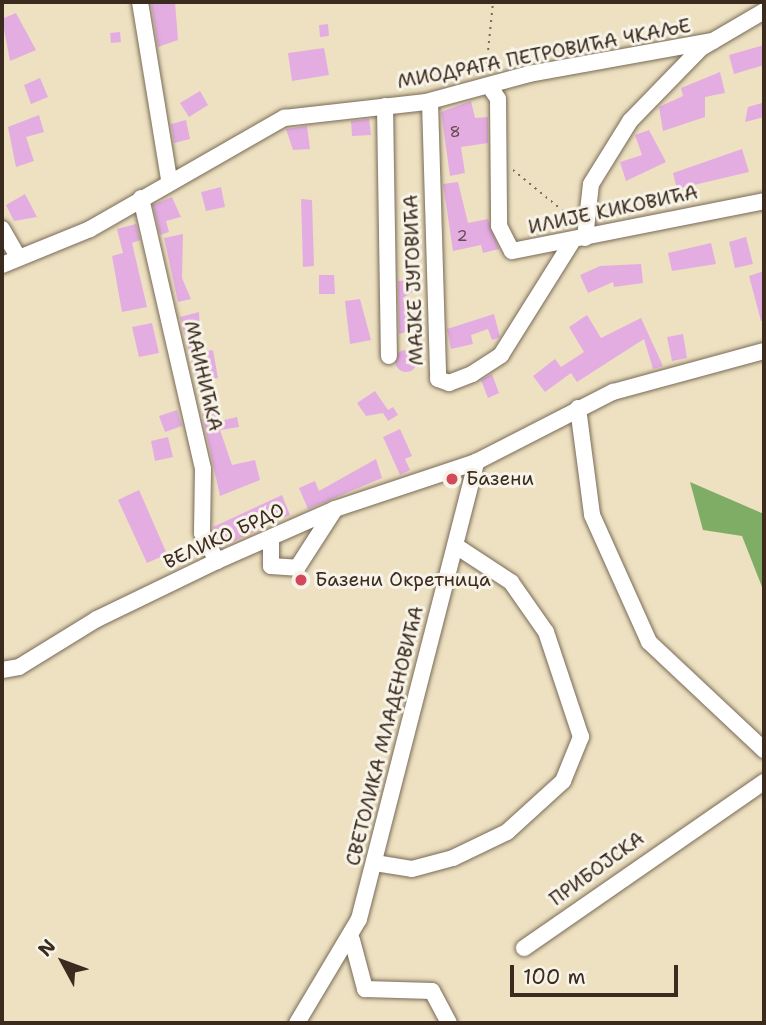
<!DOCTYPE html>
<html>
<head>
<meta charset="utf-8">
<style>
	body { margin:0 }
	#map { position:relative; width:766px; height:1025px; overflow:hidden; background:#ede1c1; font-family:"Shantell Sans",sans-serif }
	div>[style] { position:absolute }
	.forest>* { inset:0; background:#80ad66 }
	.building>* { inset:0; background:#e4ade2 }
	.round { border-radius:50% }
	.path>* { height:2px; margin-top:-1px; transform-origin:0; background:repeating-linear-gradient(90deg,#796a57 0 2px,transparent 0 7px) }
	.roads { filter:drop-shadow(0 0 2px #796a57) drop-shadow(0 0 2px #796a57) }
	.minor>* { height:16px; margin:-8px; padding:0 8px; transform-origin:8px; border-radius:8px; background:#fff }
	.dots>* { width:19px; height:19px; translate:-50% -50%; box-sizing:border-box; border:4px solid #f7f3e8; border-radius:50% }
	span { translate:-50% -50%; white-space:nowrap; text-align:center; line-height:1.15; -webkit-text-stroke:6px #f7f3e8; paint-order:stroke }
	.number-label { font-size:16px; color:#654b4f }
	.number-label span { -webkit-text-stroke-width:0 }
	.street-label { font-size:19px; color:#3b2a1e }
	.poi-label { font-size:19px; color:#3b2a1e }
	.left { translate:0 -50%; text-align:left }
	.frame { position:absolute; inset:0; border:4px solid #3b2a1e; pointer-events:none }
	.north { position:absolute; left:28px; top:927px; width:70px; height:70px; -webkit-text-stroke:5px #f7f3e8; paint-order:stroke; rotate:311deg; font-size:19px; font-weight:700; line-height:28px; text-align:center; color:#3b2a1e }
	.north::after { content:''; display:block; margin:auto; width:24px; height:32px; background:#3b2a1e; clip-path:polygon(50% 0,100% 100%,50% 72%,0 100%) }
	.scale { position:absolute; left:510px; top:965px; width:168px; height:32px; box-sizing:border-box; border:4px solid #3b2a1e; border-top:0; padding-left:9px; font-size:21px; line-height:24px; white-space:nowrap; color:#3b2a1e; -webkit-text-stroke:5px #f7f3e8; paint-order:stroke }
</style>
</head>
<body>
<div id="map">
	<div class="forest">
		<div style="clip-path:polygon(690px 482px,764px 514px,764px 592px,742px 536px,703px 530px)"></div>
	</div>
	<div class="building">
		<div style="clip-path:polygon(151px 2px,175px 2px,178px 40px,158px 47px)"></div>
		<div style="clip-path:polygon(16px 13px,36px 50px,10px 61px,2px 19px)"></div>
		<div style="clip-path:polygon(328px 24px,329px 36px,320px 37px,319px 25px)"></div>
		<div style="clip-path:polygon(120px 32px,121px 42px,111px 43px,110px 33px)"></div>
		<div style="clip-path:polygon(764px 45px,764px 65px,734px 74px,729px 55px)"></div>
		<div style="clip-path:polygon(324px 48px,329px 75px,292px 81px,288px 53px)"></div>
		<div style="clip-path:polygon(720px 72px,725px 93px,705px 97px,705px 117px,663px 131px,659px 107px,683px 96px,681px 88px)"></div>
		<div style="clip-path:polygon(40px 78px,48px 97px,31px 104px,24px 85px)"></div>
		<div style="clip-path:polygon(200px 91px,208px 105px,189px 117px,180px 103px)"></div>
		<div style="clip-path:polygon(471px 101px,475px 118px,488px 117px,488px 143px,461px 147px,465px 173px,450px 176px,441px 112px)"></div>
		<div style="clip-path:polygon(762px 103px,764px 117px,745px 122px,748px 107px)"></div>
		<div style="clip-path:polygon(39px 115px,44px 132px,26px 137px,34px 161px,16px 167px,8px 127px)"></div>
		<div style="clip-path:polygon(369px 119px,371px 135px,352px 136px,351px 121px)"></div>
		<div style="clip-path:polygon(186px 120px,190px 139px,174px 143px,171px 124px)"></div>
		<div style="clip-path:polygon(307px 126px,310px 149px,293px 150px,286px 129px)"></div>
		<div style="clip-path:polygon(649px 130px,666px 162px,626px 181px,620px 162px,642px 155px,635px 135px)"></div>
		<div style="clip-path:polygon(742px 149px,749px 172px,677px 189px,673px 173px)"></div>
		<div style="clip-path:polygon(458px 182px,468px 223px,488px 219px,499px 249px,483px 253px,481px 245px,453px 251px,443px 184px)"></div>
		<div style="clip-path:polygon(221px 187px,225px 207px,206px 211px,201px 192px)"></div>
		<div style="clip-path:polygon(25px 194px,37px 217px,14px 221px,6px 205px)"></div>
		<div style="clip-path:polygon(172px 197px,181px 217px,166px 221px,169px 232px,160px 235px,153px 205px)"></div>
		<div style="clip-path:polygon(301px 199px,312px 200px,314px 266px,303px 267px)"></div>
		<div style="clip-path:polygon(136px 224px,140px 240px,132px 243px,147px 307px,122px 312px,112px 256px,123px 253px,117px 229px)"></div>
		<div style="clip-path:polygon(183px 234px,182px 278px,191px 299px,178px 302px,164px 238px)"></div>
		<div style="clip-path:polygon(746px 237px,753px 264px,735px 268px,729px 242px)"></div>
		<div style="clip-path:polygon(711px 243px,716px 264px,672px 271px,668px 253px)"></div>
		<div style="clip-path:polygon(641px 264px,643px 283px,614px 287px,613px 282px,588px 293px,580px 275px,600px 266px)"></div>
		<div style="clip-path:polygon(764px 271px,764px 321px,761px 321px,749px 276px)"></div>
		<div style="clip-path:polygon(319px 275px,334px 275px,335px 294px,319px 294px)"></div>
		<div style="clip-path:polygon(413px 280px,414px 291px,403px 298px,410px 331px,399px 334px,398px 281px)"></div>
		<div style="clip-path:polygon(360px 299px,371px 340px,350px 344px,345px 301px)"></div>
		<div style="clip-path:polygon(199px 312px,201px 352px,213px 350px,218px 378px,197px 381px,180px 317px)"></div>
		<div style="clip-path:polygon(494px 314px,500px 337px,492px 340px,488px 329px,471px 335px,473px 344px,451px 349px,447px 329px)"></div>
		<div style="clip-path:polygon(587px 315px,601px 338px,641px 318px,663px 366px,653px 369px,644px 339px,577px 382px,571px 373px,545px 392px,533px 376px,555px 359px,561px 367px,584px 352px,569px 327px)"></div>
		<div style="clip-path:polygon(152px 323px,159px 353px,139px 357px,132px 327px)"></div>
		<div style="clip-path:polygon(683px 334px,687px 358px,672px 361px,667px 337px)"></div>
		<div class="round" style="left:395px;top:350px;width:22px;height:22px"></div>
		<div style="clip-path:polygon(492px 374px,499px 393px,488px 398px,481px 380px)"></div>
		<div style="clip-path:polygon(375px 391px,388px 410px,393px 407px,398px 415px,388px 421px,383px 413px,366px 416px,357px 403px)"></div>
		<div style="clip-path:polygon(177px 410px,182px 426px,165px 432px,159px 416px)"></div>
		<div style="clip-path:polygon(219px 412px,220px 421px,237px 417px,239px 427px,220px 430px,232px 465px,255px 460px,260px 480px,220px 496px,202px 414px)"></div>
		<div style="clip-path:polygon(400px 429px,412px 456px,405px 459px,410px 470px,400px 475px,383px 437px)"></div>
		<div style="clip-path:polygon(168px 437px,173px 457px,155px 461px,151px 441px)"></div>
		<div style="clip-path:polygon(376px 459px,382px 478px,308px 509px,299px 488px,315px 481px,319px 491px)"></div>
		<div style="clip-path:polygon(139px 490px,167px 554px,147px 563px,118px 500px)"></div>
		<div style="clip-path:polygon(282px 495px,290px 515px,221px 547px,213px 527px)"></div>
	</div>
	<div class="path">
		<div style="left:486px;top:71px;width:69px;rotate:-84.2deg"></div>
		<div style="left:513px;top:170px;width:79px;rotate:39.3deg"></div>
	</div>
	<div class="roads">
		<div class="minor">
			<div style="left:140px;top:2px;width:180px;rotate:80.7deg"></div>
			<div style="left:490px;top:87px;width:14px;rotate:56deg"></div>
			<div style="left:498px;top:99px;width:127px;rotate:89.5deg"></div>
			<div style="left:499px;top:226px;width:28px;rotate:63deg"></div>
			<div style="left:512px;top:251px;width:257px;rotate:-11.2deg"></div>
			<div style="left:430px;top:102px;width:277px;rotate:88.3deg"></div>
			<div style="left:438px;top:379px;width:12px;rotate:20deg"></div>
			<div style="left:449px;top:383px;width:25px;rotate:-21deg"></div>
			<div style="left:472px;top:374px;width:35px;rotate:-33deg"></div>
			<div style="left:501px;top:355px;width:133px;rotate:-57.9deg"></div>
			<div style="left:385px;top:106px;width:250px;rotate:89.1deg"></div>
			<div style="left:141px;top:198px;width:278px;rotate:77.1deg"></div>
			<div style="left:203px;top:469px;width:64px;rotate:90.9deg"></div>
			<div style="left:202px;top:533px;width:32px;rotate:62deg"></div>
			<div style="left:2px;top:229px;width:32px;rotate:60deg"></div>
			<div style="left:585px;top:238px;width:54px;rotate:-83.7deg"></div>
			<div style="left:591px;top:184px;width:74px;rotate:-58.2deg"></div>
			<div style="left:630px;top:121px;width:102px;rotate:-45.8deg"></div>
			<div style="left:701px;top:48px;width:73px;rotate:-30.4deg"></div>
			<div style="left:2px;top:265px;width:95px;rotate:-22.2deg"></div>
			<div style="left:90px;top:229px;width:224px;rotate:-29.8deg"></div>
			<div style="left:284px;top:118px;width:143px;rotate:-6.4deg"></div>
			<div style="left:426px;top:102px;width:107px;rotate:-15.2deg"></div>
			<div style="left:529px;top:74px;width:187px;rotate:-10.2deg"></div>
			<div style="left:578px;top:408px;width:108px;rotate:82.5deg"></div>
			<div style="left:592px;top:515px;width:139px;rotate:65.8deg"></div>
			<div style="left:649px;top:642px;width:158px;rotate:43.2deg"></div>
			<div style="left:271px;top:538px;width:28px;rotate:90deg"></div>
			<div style="left:271px;top:566px;width:26px;rotate:4deg"></div>
			<div style="left:297px;top:568px;width:70px;rotate:-57.2deg"></div>
			<div style="left:2px;top:670px;width:17px;rotate:-10deg"></div>
			<div style="left:19px;top:667px;width:92px;rotate:-31.6deg"></div>
			<div style="left:97px;top:619px;width:133px;rotate:-25.8deg"></div>
			<div style="left:217px;top:561px;width:129px;rotate:-23.8deg"></div>
			<div style="left:335px;top:509px;width:149px;rotate:-18.4deg"></div>
			<div style="left:476px;top:462px;width:154px;rotate:-27.1deg"></div>
			<div style="left:613px;top:392px;width:156px;rotate:-15.2deg"></div>
			<div style="left:375px;top:863px;width:37px;rotate:9deg"></div>
			<div style="left:412px;top:869px;width:42px;rotate:-15deg"></div>
			<div style="left:453px;top:858px;width:60px;rotate:-25.7deg"></div>
			<div style="left:507px;top:832px;width:76px;rotate:-42.3deg"></div>
			<div style="left:563px;top:781px;width:48px;rotate:-67.8deg"></div>
			<div style="left:581px;top:737px;width:111px;rotate:-108.4deg"></div>
			<div style="left:546px;top:632px;width:61px;rotate:-125deg"></div>
			<div style="left:511px;top:582px;width:66px;rotate:-146.8deg"></div>
			<div style="left:352px;top:940px;width:51px;rotate:75.1deg"></div>
			<div style="left:365px;top:989px;width:67px;rotate:1.7deg"></div>
			<div style="left:432px;top:991px;width:36px;rotate:62deg"></div>
			<div style="left:524px;top:948px;width:292px;rotate:-34.7deg"></div>
			<div style="left:297px;top:1023px;width:121px;rotate:-59.2deg"></div>
			<div style="left:359px;top:919px;width:472px;rotate:-75.6deg"></div>
		</div>
	</div>
	<div class="dots">
		<div style="left:452px;top:479px;background:#d1495b"></div>
		<div style="left:301px;top:580px;background:#d1495b"></div>
	</div>
	<div class="number-label">
		<span style="left:455px;top:132px">8</span>
		<span style="left:462px;top:236px">2</span>
	</div>
	<div class="street-label">
		<span style="left:544px;top:54px;rotate:-11deg">МИОДРАГА ПЕТРОВИЋА ЧКАЉЕ</span>
		<span style="left:613px;top:210px;rotate:-12deg">ИЛИЈЕ КИКОВИЋА</span>
		<span style="left:414px;top:280px;rotate:-92deg">МАЈКЕ ЈУГОВИЋА</span>
		<span style="left:203px;top:376px;rotate:77deg">МАИНИЋКА</span>
		<span style="left:224px;top:536px;rotate:-25deg">ВЕЛИКО БРДО</span>
		<span style="left:385px;top:736px;rotate:-76deg">СВЕТОЛИКА МЛАДЕНОВИЋА</span>
		<span style="left:597px;top:869px;rotate:-36deg">ПРИБОЈСКА</span>
	</div>
	<div class="poi-label">
		<span class="left" style="left:466px;top:479px">Базени</span>
		<span class="left" style="left:315px;top:580px">Базени Окретница</span>
	</div>
	<div class="frame"></div>
	<div class="north">N</div>
	<div class="scale">100 m</div>
</div>
</body>
</html>
